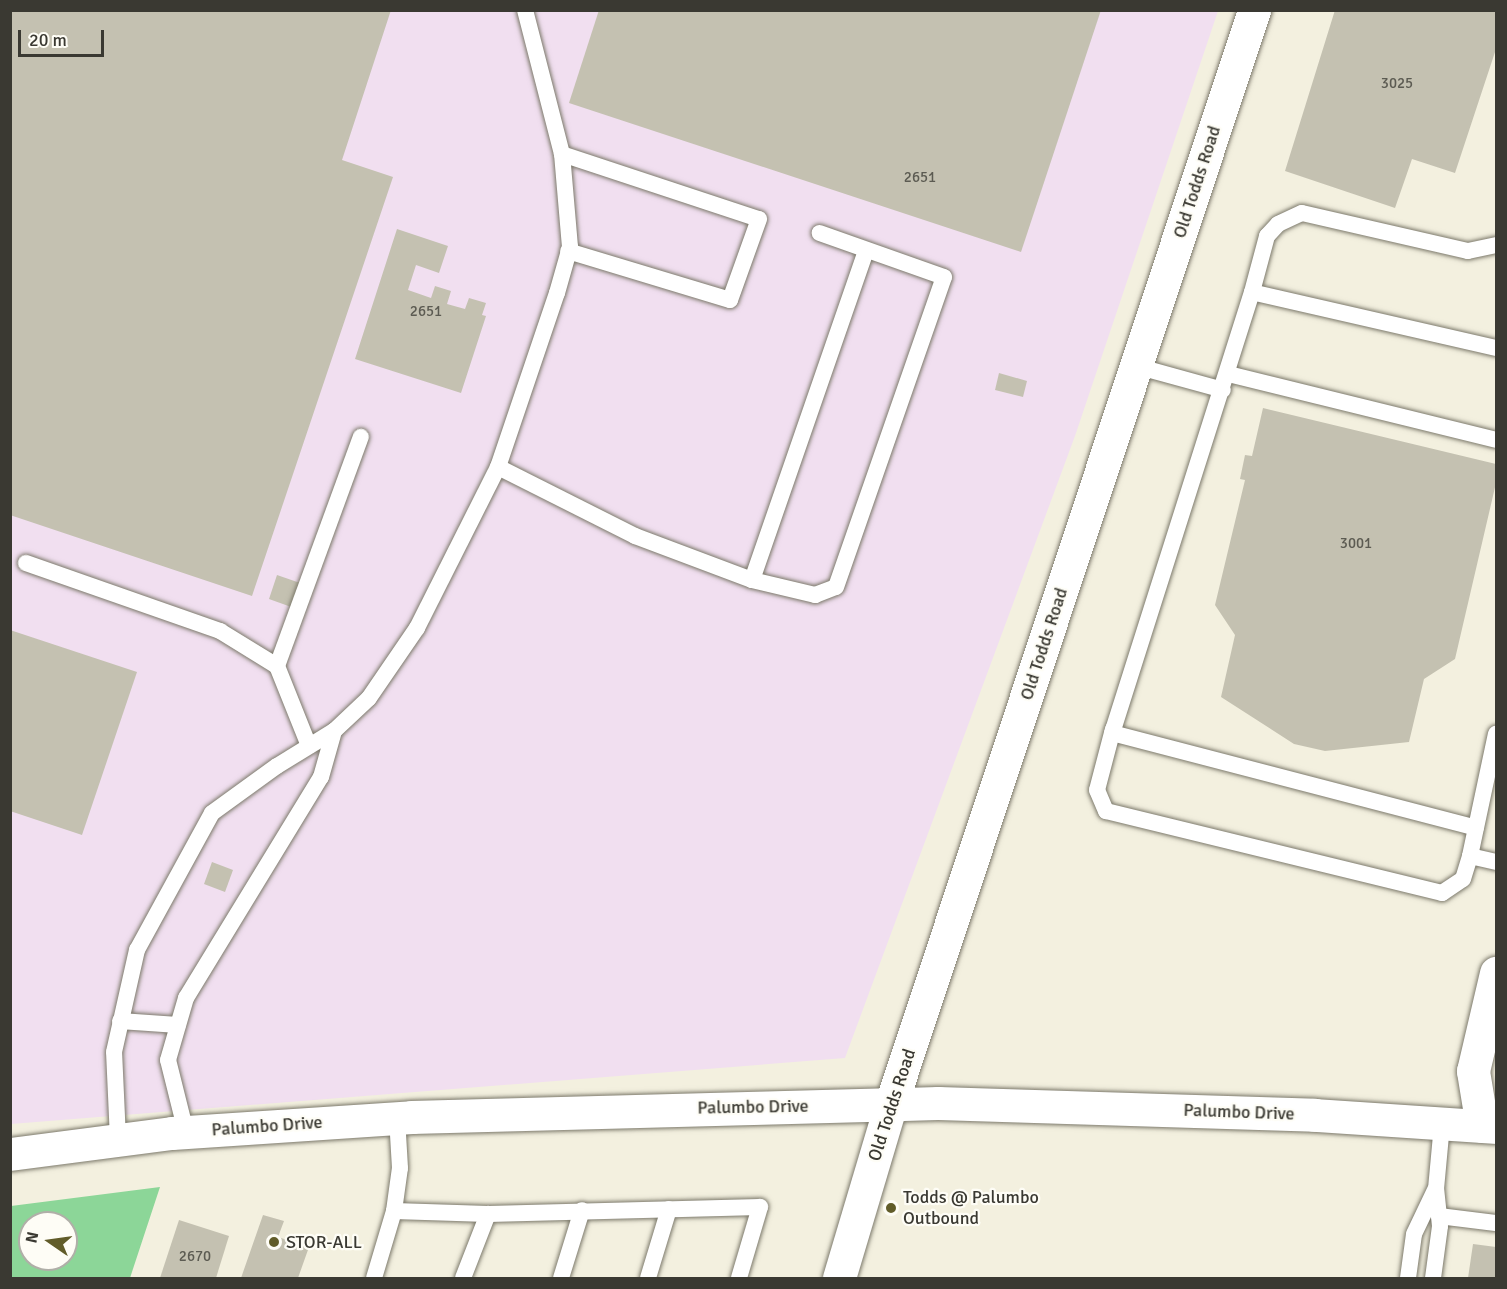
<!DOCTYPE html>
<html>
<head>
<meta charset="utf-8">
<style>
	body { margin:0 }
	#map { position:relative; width:1507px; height:1289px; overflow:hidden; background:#f3f0df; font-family:Signika,sans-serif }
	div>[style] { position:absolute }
	.industrial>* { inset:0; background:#f1dff0 }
	.green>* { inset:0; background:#8cd698 }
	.building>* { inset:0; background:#c4c1b1 }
	.roads { filter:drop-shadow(0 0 2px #7c796b) drop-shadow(0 0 2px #7c796b) }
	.lane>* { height:16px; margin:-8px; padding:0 8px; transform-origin:8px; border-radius:8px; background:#fff }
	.street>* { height:33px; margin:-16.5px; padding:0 16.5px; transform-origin:16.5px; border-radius:16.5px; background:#fff }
	.secondary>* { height:33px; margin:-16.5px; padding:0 16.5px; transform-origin:16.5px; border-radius:16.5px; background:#fff }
	.dots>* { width:16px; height:16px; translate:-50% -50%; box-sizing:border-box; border:3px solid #fefdf6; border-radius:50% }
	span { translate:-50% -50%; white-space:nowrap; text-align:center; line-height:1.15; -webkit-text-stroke:4.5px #fefdf6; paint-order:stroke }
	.number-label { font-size:15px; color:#5c5b52 }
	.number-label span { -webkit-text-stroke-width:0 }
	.street-label { font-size:18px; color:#3a3932 }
	.poi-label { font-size:18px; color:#3a3932 }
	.left { translate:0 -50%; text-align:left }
	.frame { position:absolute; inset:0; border:12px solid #3a3932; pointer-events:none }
	.north { position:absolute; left:18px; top:1211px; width:60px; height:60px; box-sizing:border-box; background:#fefdf6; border:2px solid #b0afa8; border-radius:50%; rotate:283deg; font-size:16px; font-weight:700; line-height:24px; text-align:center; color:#3a3932 }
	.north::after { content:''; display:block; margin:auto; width:21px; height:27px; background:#615c29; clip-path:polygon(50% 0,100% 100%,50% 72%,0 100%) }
	.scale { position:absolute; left:18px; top:30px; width:86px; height:27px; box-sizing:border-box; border:3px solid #3a3932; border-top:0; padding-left:8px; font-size:18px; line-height:21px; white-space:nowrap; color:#3a3932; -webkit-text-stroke:4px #fefdf6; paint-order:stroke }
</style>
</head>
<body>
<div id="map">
	<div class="industrial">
		<div style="clip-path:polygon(11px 11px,1218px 11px,1075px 436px,845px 1058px,11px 1124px)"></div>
	</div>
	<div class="green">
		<div style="clip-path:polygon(evenodd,160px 1187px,130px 1278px,11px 1278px,11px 1206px,160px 1187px,30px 1223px,66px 1223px,66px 1259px,30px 1259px,30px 1223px)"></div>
	</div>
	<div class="building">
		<div style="clip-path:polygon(10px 10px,391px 10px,342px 160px,393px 177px,252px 596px,10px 515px)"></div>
		<div style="clip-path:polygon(599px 10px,1101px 10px,1021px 252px,569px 103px)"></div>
		<div style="clip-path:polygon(1335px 10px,1496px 10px,1496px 49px,1455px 173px,1412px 159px,1395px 208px,1285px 171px)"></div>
		<div style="clip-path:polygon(397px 229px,448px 246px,439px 273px,416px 265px,408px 290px,431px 298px,435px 286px,451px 291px,447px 304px,465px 309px,469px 298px,486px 303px,482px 315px,486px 316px,461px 393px,355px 359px)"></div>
		<div style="clip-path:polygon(999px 373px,1027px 381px,1023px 397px,995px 390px)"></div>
		<div style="clip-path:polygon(1263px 408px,1496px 464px,1496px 483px,1455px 659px,1424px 679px,1409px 742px,1325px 751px,1294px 744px,1221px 697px,1235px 635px,1215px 605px,1245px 480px,1240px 479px,1245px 455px,1252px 456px)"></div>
		<div style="clip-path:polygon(277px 575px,303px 584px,294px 608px,269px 599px)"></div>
		<div style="clip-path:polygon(10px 630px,137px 672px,82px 835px,10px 811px)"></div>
		<div style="clip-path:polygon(212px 862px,233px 870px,225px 892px,204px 884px)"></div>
		<div style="clip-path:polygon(263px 1215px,284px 1221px,278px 1237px,309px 1247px,298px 1278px,241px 1278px)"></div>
		<div style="clip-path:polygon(179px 1220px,229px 1236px,216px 1278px,160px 1278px)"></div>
		<div style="clip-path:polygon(1473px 1244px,1496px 1247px,1496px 1278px,1468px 1278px)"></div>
	</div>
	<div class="roads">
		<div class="lane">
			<div style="left:562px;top:154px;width:207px;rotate:18.3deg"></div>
			<div style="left:759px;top:219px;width:86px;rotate:109.7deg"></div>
			<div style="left:730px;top:300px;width:169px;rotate:-163.2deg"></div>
			<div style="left:1252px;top:292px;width:58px;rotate:-75deg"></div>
			<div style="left:1267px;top:236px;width:16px;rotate:-47deg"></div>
			<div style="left:1278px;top:224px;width:26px;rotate:-25deg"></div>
			<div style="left:1302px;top:213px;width:170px;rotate:12.9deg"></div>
			<div style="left:1468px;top:251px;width:29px;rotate:-12deg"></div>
			<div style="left:1496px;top:348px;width:250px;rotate:-167.1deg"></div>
			<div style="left:1252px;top:292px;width:459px;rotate:107.6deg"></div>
			<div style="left:1113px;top:729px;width:63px;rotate:104.7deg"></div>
			<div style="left:1097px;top:790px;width:23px;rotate:67deg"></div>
			<div style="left:1106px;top:811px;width:346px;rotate:13.7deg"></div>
			<div style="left:1442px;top:893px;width:25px;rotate:-34deg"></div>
			<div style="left:1463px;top:879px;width:24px;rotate:-73deg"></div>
			<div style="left:1470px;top:856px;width:27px;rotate:13deg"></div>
			<div style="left:1136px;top:366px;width:90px;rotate:15.4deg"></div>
			<div style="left:1228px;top:374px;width:276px;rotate:13.8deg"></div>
			<div style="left:498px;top:467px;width:153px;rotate:26.7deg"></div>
			<div style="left:635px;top:536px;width:125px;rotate:20.6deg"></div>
			<div style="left:752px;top:580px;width:65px;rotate:13.4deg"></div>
			<div style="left:815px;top:595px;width:22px;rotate:-21deg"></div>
			<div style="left:836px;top:587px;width:328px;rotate:-70.8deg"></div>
			<div style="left:944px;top:277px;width:132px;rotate:-160.5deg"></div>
			<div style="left:26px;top:563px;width:206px;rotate:19.3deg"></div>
			<div style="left:220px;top:631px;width:67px;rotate:31.6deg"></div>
			<div style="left:277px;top:666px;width:86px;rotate:68.2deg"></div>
			<div style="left:752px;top:580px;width:349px;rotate:-70.9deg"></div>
			<div style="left:277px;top:666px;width:244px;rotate:-69.9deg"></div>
			<div style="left:1112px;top:733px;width:376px;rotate:14.6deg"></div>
			<div style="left:1470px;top:856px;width:125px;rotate:-78deg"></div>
			<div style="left:120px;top:1021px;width:58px;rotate:3.9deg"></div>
			<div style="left:186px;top:1132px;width:74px;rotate:-104deg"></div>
			<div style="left:168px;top:1060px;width:65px;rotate:-73.8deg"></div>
			<div style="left:186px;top:998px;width:259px;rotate:-58.6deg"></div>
			<div style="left:321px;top:777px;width:48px;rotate:-74.2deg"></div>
			<div style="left:334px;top:731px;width:48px;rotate:-43.3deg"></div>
			<div style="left:369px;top:698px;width:85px;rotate:-55.6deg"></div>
			<div style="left:417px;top:628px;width:180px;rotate:-63.3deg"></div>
			<div style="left:498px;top:467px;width:184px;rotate:-71.3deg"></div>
			<div style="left:557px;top:293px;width:48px;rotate:-74.2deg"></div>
			<div style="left:570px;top:247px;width:93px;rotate:-94.9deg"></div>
			<div style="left:562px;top:154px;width:149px;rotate:-104.4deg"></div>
			<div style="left:118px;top:1139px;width:87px;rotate:-92.6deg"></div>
			<div style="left:114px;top:1052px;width:105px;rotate:-77.3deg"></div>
			<div style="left:137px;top:950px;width:156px;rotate:-61.3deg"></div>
			<div style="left:212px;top:813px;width:80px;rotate:-35.9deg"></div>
			<div style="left:277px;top:766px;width:67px;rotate:-31.6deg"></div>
			<div style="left:394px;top:1211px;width:94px;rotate:1.8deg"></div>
			<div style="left:488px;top:1214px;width:272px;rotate:-1.5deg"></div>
			<div style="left:760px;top:1207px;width:74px;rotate:106.5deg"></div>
			<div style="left:1439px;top:1216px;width:57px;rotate:7deg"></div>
			<div style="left:374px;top:1278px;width:70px;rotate:-73.4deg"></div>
			<div style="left:394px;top:1211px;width:43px;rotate:-82.1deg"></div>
			<div style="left:400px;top:1168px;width:50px;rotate:-93.4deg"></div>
			<div style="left:463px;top:1278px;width:69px;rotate:-68.7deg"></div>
			<div style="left:561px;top:1278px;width:71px;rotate:-72.8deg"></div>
			<div style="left:648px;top:1278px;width:72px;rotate:-73.1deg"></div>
			<div style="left:1408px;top:1278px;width:44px;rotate:-82.2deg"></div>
			<div style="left:1414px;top:1234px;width:49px;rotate:-64.5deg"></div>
			<div style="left:1433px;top:1278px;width:52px;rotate:-82.3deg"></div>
			<div style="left:1440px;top:1226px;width:37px;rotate:-96deg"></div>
			<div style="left:1436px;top:1189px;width:65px;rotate:-84.7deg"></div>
		</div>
		<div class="street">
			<div style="left:1482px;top:1126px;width:56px;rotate:-99.3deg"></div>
			<div style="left:1473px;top:1071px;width:101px;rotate:-76.8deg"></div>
		</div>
		<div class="secondary">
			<div style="left:10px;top:1154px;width:163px;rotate:-7.4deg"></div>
			<div style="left:172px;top:1133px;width:240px;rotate:-3.8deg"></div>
			<div style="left:411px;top:1117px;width:527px;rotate:-1.52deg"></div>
			<div style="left:938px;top:1103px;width:377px;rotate:1.8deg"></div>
			<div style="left:1315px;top:1115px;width:181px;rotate:3.8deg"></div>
			<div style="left:839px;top:1278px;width:182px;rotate:-73.4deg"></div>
			<div style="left:891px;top:1104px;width:1153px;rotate:-71.64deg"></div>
		</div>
	</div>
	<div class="dots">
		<div style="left:891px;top:1208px;background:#615c29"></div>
		<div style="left:274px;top:1242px;background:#615c29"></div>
	</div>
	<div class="number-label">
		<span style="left:1397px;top:84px">3025</span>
		<span style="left:920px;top:178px">2651</span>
		<span style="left:426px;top:312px">2651</span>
		<span style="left:1356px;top:544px">3001</span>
		<span style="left:195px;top:1257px">2670</span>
	</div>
	<div class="street-label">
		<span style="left:1197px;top:182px;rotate:-72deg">Old Todds Road</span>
		<span style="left:1044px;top:644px;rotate:-72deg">Old Todds Road</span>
		<span style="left:892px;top:1105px;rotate:-72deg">Old Todds Road</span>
		<span style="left:753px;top:1107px;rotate:-1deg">Palumbo Drive</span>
		<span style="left:1239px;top:1112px;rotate:2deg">Palumbo Drive</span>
		<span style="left:267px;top:1126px;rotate:-4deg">Palumbo Drive</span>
	</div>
	<div class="poi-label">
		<span class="left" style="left:903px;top:1208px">Todds @ Palumbo<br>Outbound</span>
		<span class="left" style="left:286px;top:1242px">STOR-ALL</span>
	</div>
	<div class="frame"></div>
	<div class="north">N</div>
	<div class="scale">20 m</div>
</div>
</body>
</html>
